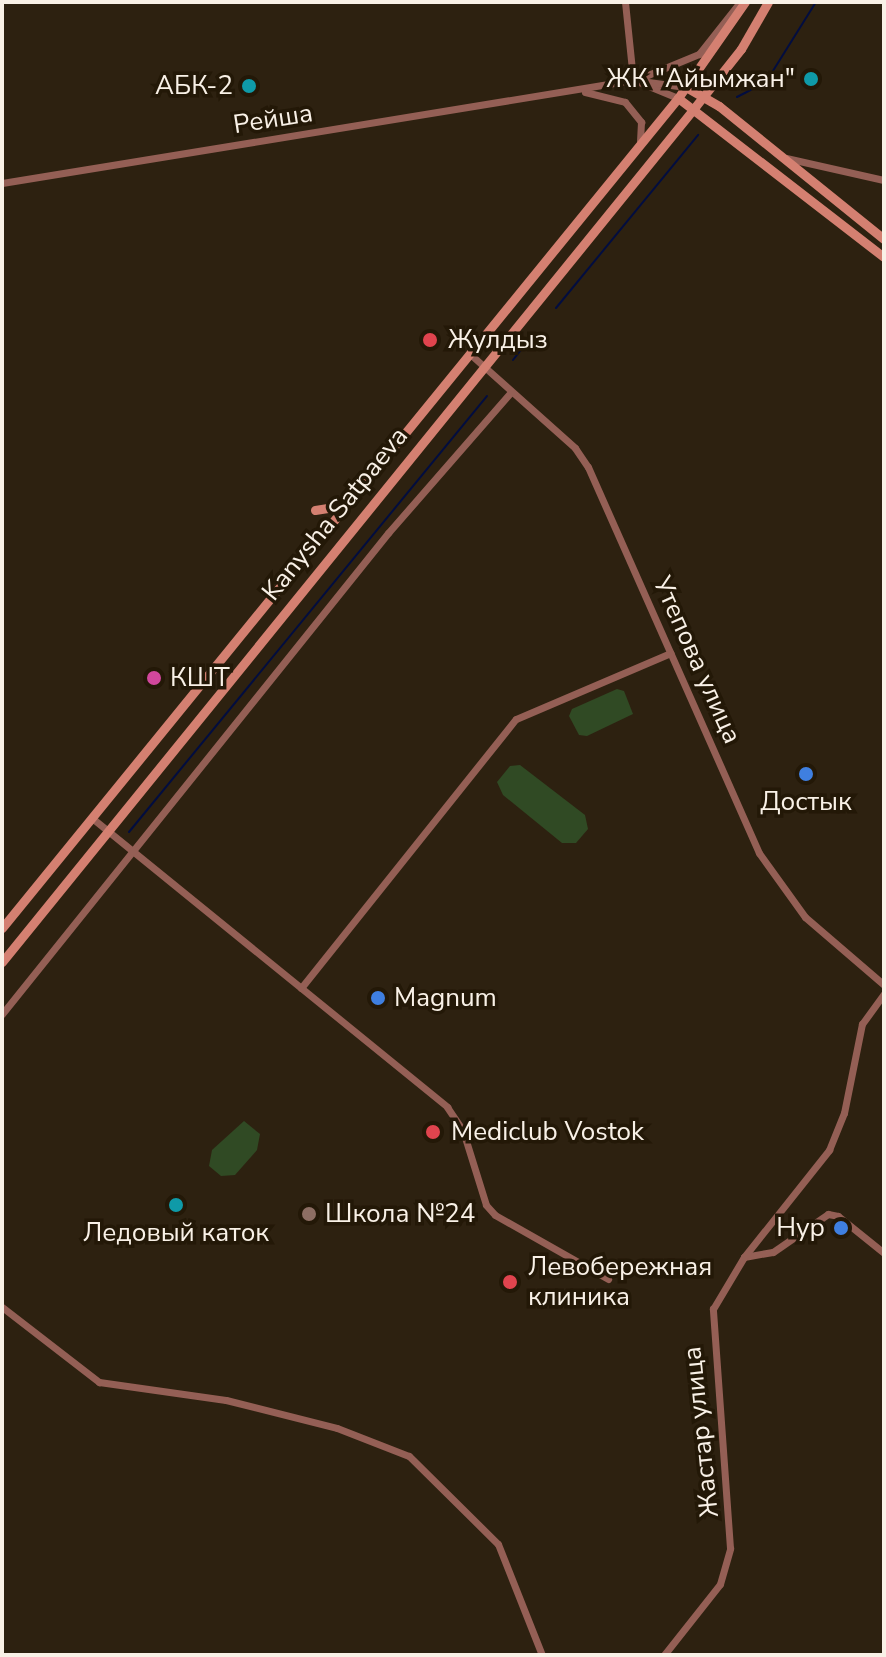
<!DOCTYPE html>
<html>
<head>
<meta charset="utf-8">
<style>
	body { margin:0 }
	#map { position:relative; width:886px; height:1657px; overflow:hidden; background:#2d2110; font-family:"Nunito Sans",sans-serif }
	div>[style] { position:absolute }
	.green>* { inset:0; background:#304a24 }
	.stream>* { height:2px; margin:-1px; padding:0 1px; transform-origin:1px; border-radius:1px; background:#020d40 }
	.street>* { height:7px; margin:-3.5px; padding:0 3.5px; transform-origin:3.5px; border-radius:3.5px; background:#945f55 }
	.secondary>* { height:9px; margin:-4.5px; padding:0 4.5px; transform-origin:4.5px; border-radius:4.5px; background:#d48071 }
	.dots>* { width:22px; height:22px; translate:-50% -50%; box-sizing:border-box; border:4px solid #231807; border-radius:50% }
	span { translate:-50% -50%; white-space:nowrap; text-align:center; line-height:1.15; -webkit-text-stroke:7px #231807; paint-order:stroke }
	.poi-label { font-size:26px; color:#f9f1e7 }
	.right { translate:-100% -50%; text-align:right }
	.left { translate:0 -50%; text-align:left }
	.street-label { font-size:26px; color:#f9f1e7 }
	.frame { position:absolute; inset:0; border:4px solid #f9f1e7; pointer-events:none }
</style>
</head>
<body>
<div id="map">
	<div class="green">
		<div style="clip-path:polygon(617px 689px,624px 691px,633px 714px,587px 736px,579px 735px,569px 716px,572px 709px)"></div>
		<div style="clip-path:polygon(520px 765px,585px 815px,588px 829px,576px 843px,562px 843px,503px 795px,497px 782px,510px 766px)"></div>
		<div style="clip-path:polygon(244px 1121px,260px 1134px,257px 1150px,235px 1175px,221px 1176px,209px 1166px,212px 1150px)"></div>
	</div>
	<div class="stream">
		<div style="left:737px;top:97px;width:33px;rotate:-27deg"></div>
		<div style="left:766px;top:82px;width:94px;rotate:-58deg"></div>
		<div style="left:556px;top:308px;width:224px;rotate:-50.6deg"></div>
		<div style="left:513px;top:360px;width:24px;rotate:-52deg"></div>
		<div style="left:129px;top:832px;width:564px;rotate:-50.61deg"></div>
	</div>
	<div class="street">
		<div style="left:625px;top:2px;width:78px;rotate:84.1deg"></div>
		<div style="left:643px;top:77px;width:61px;rotate:-22.3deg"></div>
		<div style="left:699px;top:54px;width:66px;rotate:-51.7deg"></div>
		<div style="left:639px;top:82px;width:42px;rotate:22.3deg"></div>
		<div style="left:585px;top:92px;width:41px;rotate:14deg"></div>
		<div style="left:625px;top:102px;width:26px;rotate:51deg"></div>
		<div style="left:641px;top:122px;width:20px;rotate:93deg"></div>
		<div style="left:786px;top:158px;width:100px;rotate:12.7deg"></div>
		<div style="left:2px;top:183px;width:639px;rotate:-9.27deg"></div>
		<div style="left:633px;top:80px;width:53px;rotate:7.5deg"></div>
		<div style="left:470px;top:354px;width:141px;rotate:41.8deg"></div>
		<div style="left:575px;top:448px;width:23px;rotate:56deg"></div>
		<div style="left:588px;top:467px;width:422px;rotate:66.1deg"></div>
		<div style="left:759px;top:853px;width:79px;rotate:54.3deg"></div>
		<div style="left:805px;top:917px;width:104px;rotate:40.7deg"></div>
		<div style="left:92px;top:818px;width:458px;rotate:39.1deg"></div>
		<div style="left:447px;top:1107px;width:29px;rotate:56deg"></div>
		<div style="left:463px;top:1131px;width:77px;rotate:72.7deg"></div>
		<div style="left:486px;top:1205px;width:13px;rotate:48deg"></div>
		<div style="left:495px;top:1215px;width:130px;rotate:29.5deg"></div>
		<div style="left:301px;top:988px;width:344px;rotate:-51.4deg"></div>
		<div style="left:516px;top:719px;width:168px;rotate:-23.1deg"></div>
		<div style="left:2px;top:1014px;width:617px;rotate:-51.25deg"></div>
		<div style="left:388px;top:533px;width:187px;rotate:-48.9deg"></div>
		<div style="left:744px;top:1257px;width:29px;rotate:-10deg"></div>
		<div style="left:773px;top:1252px;width:67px;rotate:-34.6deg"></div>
		<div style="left:828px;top:1214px;width:10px;rotate:11deg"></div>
		<div style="left:838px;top:1216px;width:59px;rotate:38.8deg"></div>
		<div style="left:2px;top:1307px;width:123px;rotate:37.7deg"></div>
		<div style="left:99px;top:1382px;width:128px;rotate:8.1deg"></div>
		<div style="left:226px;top:1400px;width:114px;rotate:14.2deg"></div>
		<div style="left:337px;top:1428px;width:77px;rotate:21.3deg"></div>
		<div style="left:409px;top:1456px;width:125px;rotate:44.7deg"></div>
		<div style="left:498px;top:1544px;width:119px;rotate:68.4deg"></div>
		<div style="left:664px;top:1655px;width:90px;rotate:-51.7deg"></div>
		<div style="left:720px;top:1584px;width:37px;rotate:-74deg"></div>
		<div style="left:730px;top:1548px;width:240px;rotate:-94.1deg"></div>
		<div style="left:713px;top:1309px;width:61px;rotate:-59.2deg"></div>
		<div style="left:744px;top:1257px;width:137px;rotate:-51.5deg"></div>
		<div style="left:829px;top:1150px;width:40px;rotate:-68deg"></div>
		<div style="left:844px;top:1113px;width:91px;rotate:-78.6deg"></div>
		<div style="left:862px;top:1024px;width:37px;rotate:-54deg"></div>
	</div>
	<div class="secondary">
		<div style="left:686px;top:87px;width:38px;rotate:30deg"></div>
		<div style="left:719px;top:106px;width:212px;rotate:38.9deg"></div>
		<div style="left:678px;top:98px;width:260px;rotate:37.7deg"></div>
		<div style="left:315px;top:510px;width:32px;rotate:-9deg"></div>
		<div style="left:2px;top:928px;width:1070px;rotate:-50.84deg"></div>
		<div style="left:678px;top:98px;width:117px;rotate:-55.1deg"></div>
		<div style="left:2px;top:962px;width:1101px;rotate:-50.97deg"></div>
		<div style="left:695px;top:107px;width:74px;rotate:-51.6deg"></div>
		<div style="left:741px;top:49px;width:54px;rotate:-60.1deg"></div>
	</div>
	<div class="dots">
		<div style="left:811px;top:79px;background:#0f9aa8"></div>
		<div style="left:249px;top:86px;background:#0f9aa8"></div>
		<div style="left:430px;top:340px;background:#e0444e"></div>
		<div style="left:154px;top:678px;background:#d1479c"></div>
		<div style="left:806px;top:774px;background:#3f7fe0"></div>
		<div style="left:378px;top:998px;background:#3f7fe0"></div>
		<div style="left:433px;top:1132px;background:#e0444e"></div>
		<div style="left:176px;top:1205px;background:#0f9aa8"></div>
		<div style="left:309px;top:1214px;background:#8d6e63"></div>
		<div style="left:841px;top:1228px;background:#3f7fe0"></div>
		<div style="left:510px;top:1282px;background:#e0444e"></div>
	</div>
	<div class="poi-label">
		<span class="right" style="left:795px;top:79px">ЖК "Айымжан"</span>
		<span class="right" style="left:233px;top:86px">АБК-2</span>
		<span class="left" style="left:448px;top:340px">Жулдыз</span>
		<span class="left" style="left:170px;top:678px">КШТ</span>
		<span style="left:806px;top:802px">Достык</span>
		<span class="left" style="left:394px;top:998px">Magnum</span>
		<span class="left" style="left:451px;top:1132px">Mediclub Vostok</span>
		<span class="left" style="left:325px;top:1214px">Школа №24</span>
		<span class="right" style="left:825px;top:1228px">Нур</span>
		<span style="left:176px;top:1233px">Ледовый каток</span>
		<span class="left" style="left:528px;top:1282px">Левобережная<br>клиника</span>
	</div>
	<div class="street-label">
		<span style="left:273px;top:119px;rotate:-9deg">Рейша</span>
		<span style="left:335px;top:514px;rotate:-51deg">Kanysha Satpaeva</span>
		<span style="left:697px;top:660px;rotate:66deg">Утепова улица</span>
		<span style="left:701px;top:1432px;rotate:-96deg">Жастар улица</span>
	</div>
	<div class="frame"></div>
</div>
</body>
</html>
